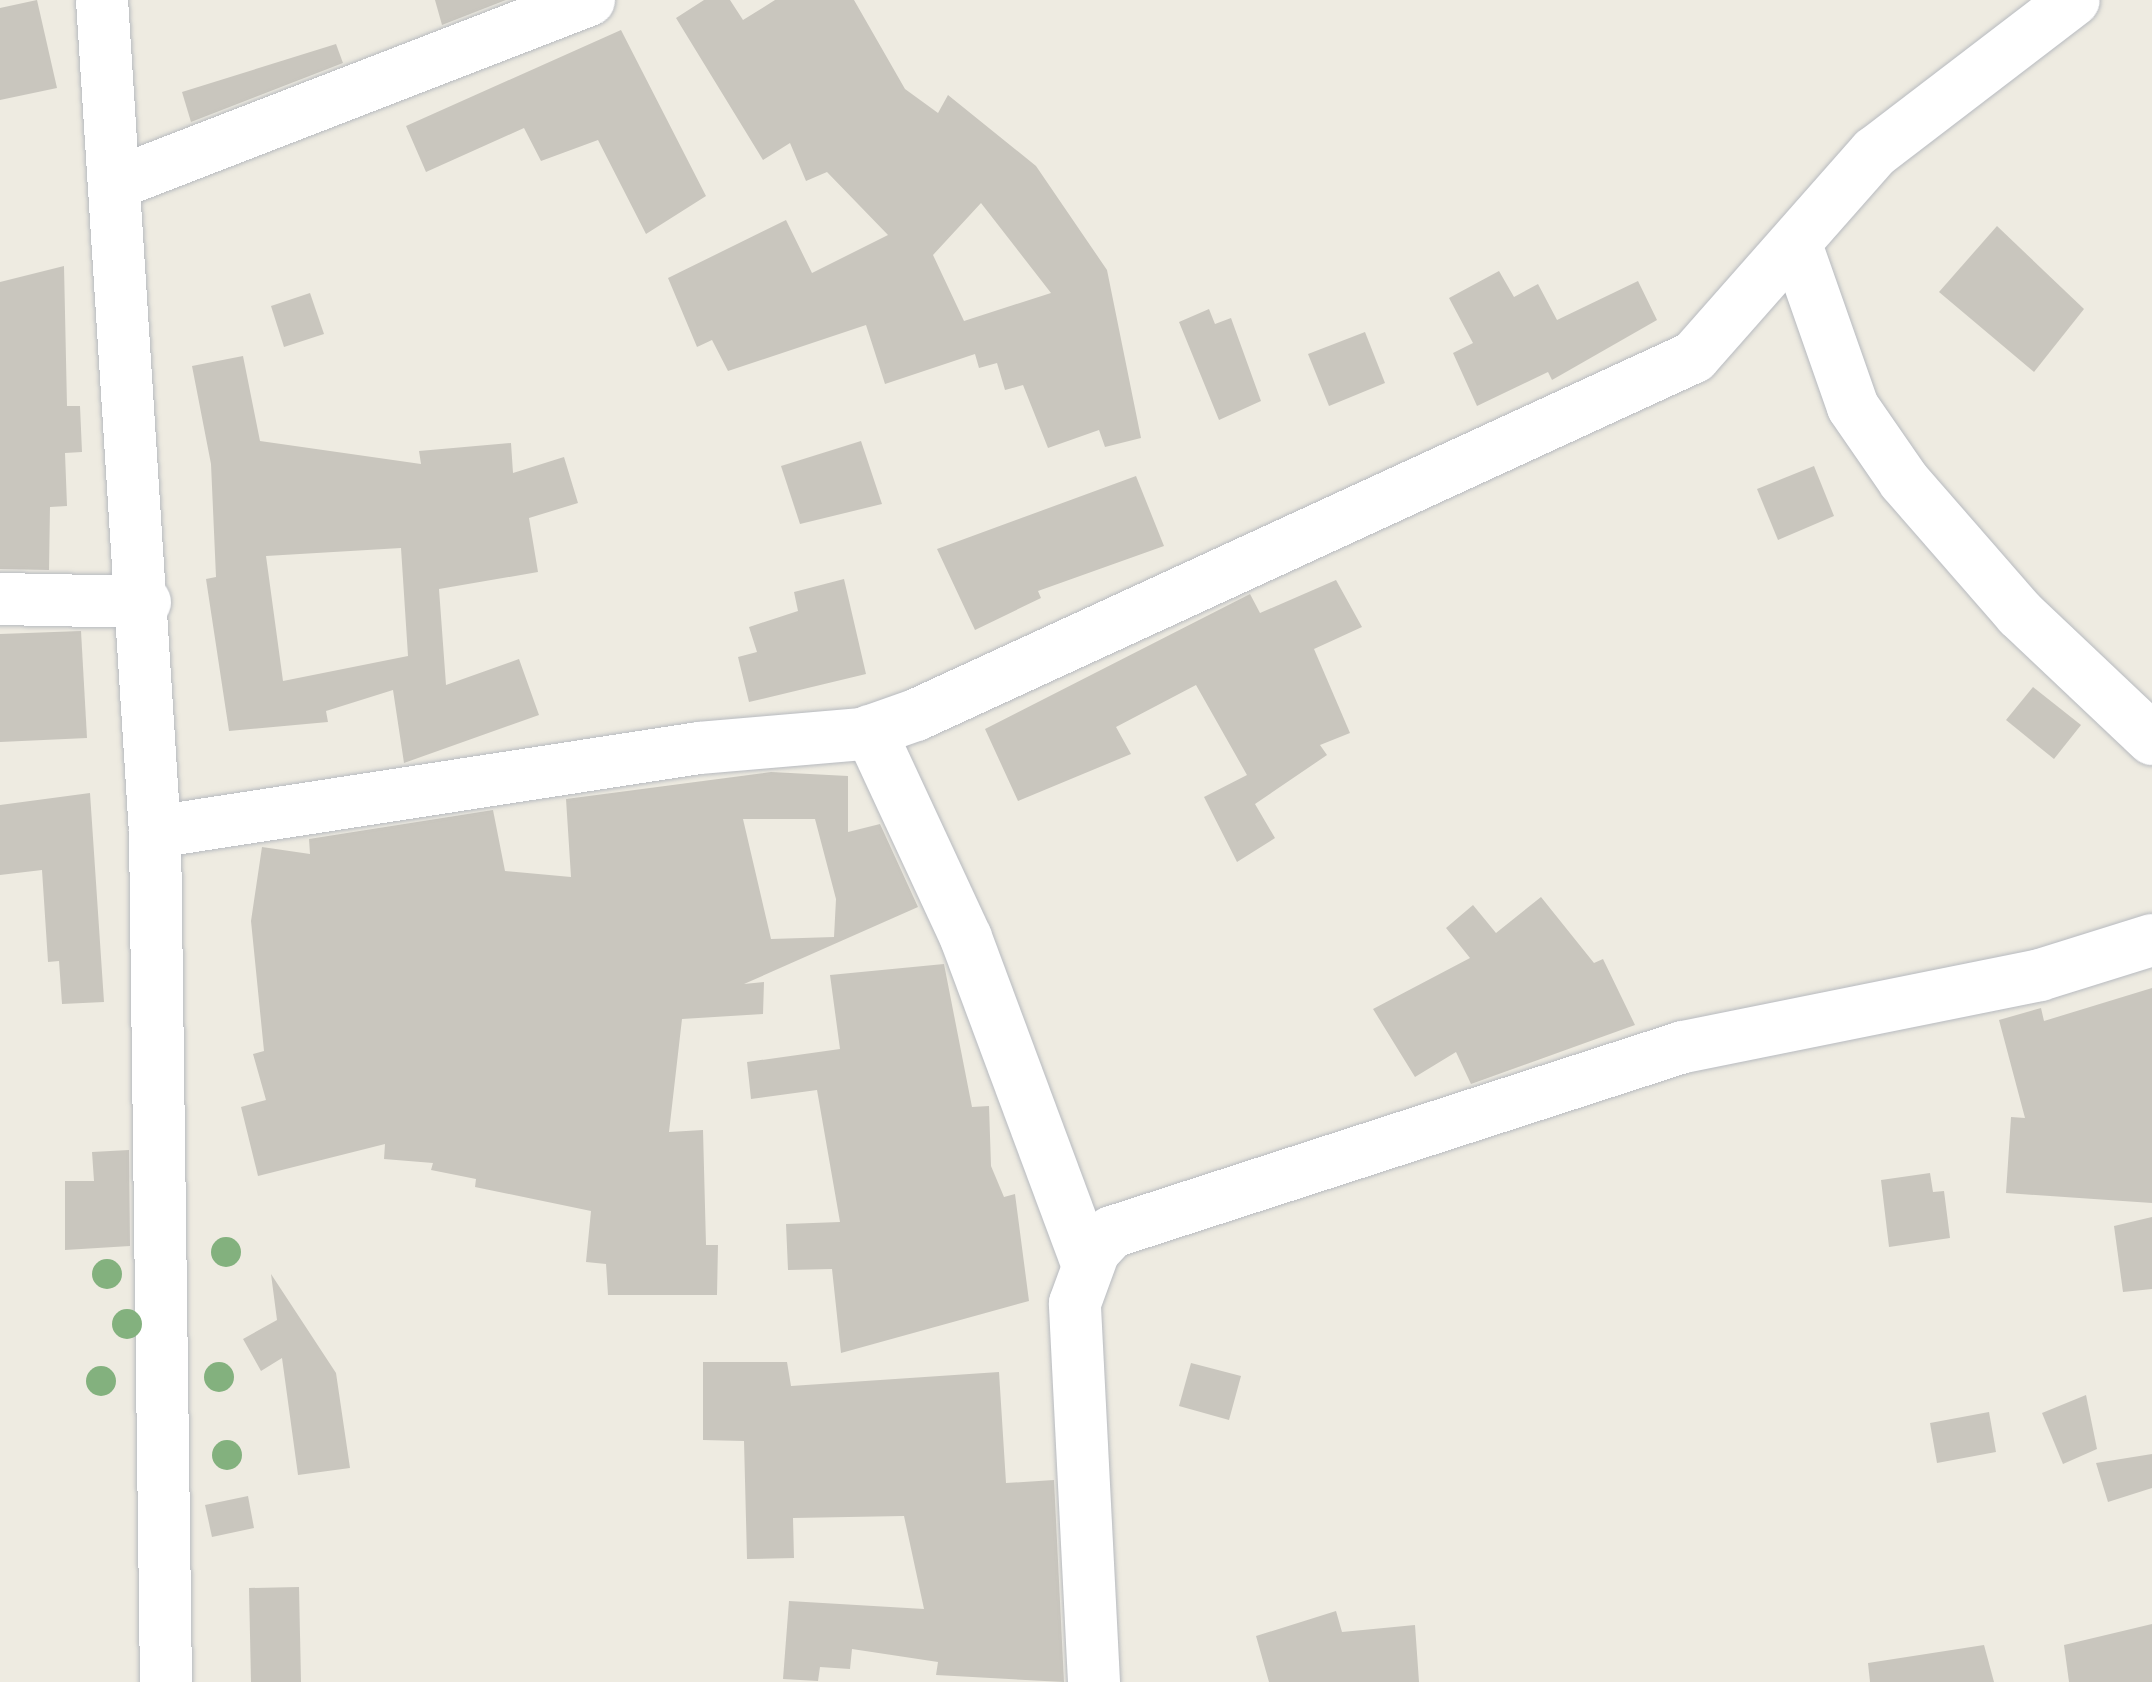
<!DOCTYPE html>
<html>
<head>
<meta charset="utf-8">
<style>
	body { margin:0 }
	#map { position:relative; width:2152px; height:1682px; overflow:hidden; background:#eeebe1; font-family:Rubik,sans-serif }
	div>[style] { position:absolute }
	.building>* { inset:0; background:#c9c6be }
	.roads { filter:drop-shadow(0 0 2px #b7babf) drop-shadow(0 0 2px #b7babf) }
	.minor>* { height:52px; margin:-26px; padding:0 26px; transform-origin:26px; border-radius:26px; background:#fff }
	.trees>* { width:30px; height:30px; margin:-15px; border-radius:50%; background:#83b17e }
	span { translate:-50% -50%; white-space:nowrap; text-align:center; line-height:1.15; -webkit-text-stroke:10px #fff; paint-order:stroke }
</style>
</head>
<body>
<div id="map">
	<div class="building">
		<div style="clip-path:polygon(37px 0,57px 88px,0 100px,0 8px)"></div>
		<div style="clip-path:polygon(435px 0,506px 0,442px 25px)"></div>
		<div style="clip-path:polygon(evenodd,704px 0,730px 0,743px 20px,775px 0,854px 0,905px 89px,938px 113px,948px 95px,1036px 166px,1107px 270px,1141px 438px,1105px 447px,1099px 430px,1048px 448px,1023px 385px,1005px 390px,997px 363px,979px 368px,975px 354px,885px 384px,866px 325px,728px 371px,712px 340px,697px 347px,668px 278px,786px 220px,812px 273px,888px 235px,827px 172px,806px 181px,790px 143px,763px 160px,676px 18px,704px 0,981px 203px,1051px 293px,964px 321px,933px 255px,981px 203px)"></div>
		<div style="clip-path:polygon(621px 30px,706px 196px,646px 234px,598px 140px,541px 161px,524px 128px,426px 172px,406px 126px)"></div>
		<div style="clip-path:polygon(336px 44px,343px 63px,191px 122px,182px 92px)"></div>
		<div style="clip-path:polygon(1997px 226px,2084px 309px,2034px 372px,1939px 292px)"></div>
		<div style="clip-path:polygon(64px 266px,67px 406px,80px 406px,82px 452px,65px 453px,67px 506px,50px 507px,49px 570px,0 569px,0 282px)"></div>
		<div style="clip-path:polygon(1499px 271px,1514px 297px,1538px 284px,1557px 320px,1638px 281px,1657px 320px,1552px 380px,1548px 372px,1477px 406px,1453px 353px,1473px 343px,1449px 298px)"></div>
		<div style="clip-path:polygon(310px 293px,324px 334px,284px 347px,271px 306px)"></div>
		<div style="clip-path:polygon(1209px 309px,1215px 324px,1231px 318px,1261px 401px,1219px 420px,1179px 322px)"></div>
		<div style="clip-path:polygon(1365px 332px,1385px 383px,1329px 406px,1308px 354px)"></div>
		<div style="clip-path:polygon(evenodd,243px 356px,260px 441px,421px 464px,419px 451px,511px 443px,513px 473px,564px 457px,578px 503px,529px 518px,538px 572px,439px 589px,446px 685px,519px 659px,539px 715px,404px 763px,393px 690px,326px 711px,328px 722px,229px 731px,206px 579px,216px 577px,211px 464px,192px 366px,243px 356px,401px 548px,408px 656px,283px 681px,266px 556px,401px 548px)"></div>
		<div style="clip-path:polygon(861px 441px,882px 504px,800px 524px,781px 466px)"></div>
		<div style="clip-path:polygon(1814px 466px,1834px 516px,1778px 540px,1757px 489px)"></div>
		<div style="clip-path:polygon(1136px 476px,1164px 546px,1038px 591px,1041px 598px,975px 630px,937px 549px)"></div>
		<div style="clip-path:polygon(844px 579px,866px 674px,749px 702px,738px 657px,757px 652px,749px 627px,798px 611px,794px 592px)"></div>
		<div style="clip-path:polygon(1336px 580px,1362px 627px,1314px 649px,1350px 733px,1320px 745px,1327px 755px,1255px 804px,1275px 838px,1237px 862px,1204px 797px,1247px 775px,1196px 685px,1116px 727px,1131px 754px,1018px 801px,985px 729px,1250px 594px,1260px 613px)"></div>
		<div style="clip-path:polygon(81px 631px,87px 738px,0 742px,0 634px)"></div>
		<div style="clip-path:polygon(2033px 687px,2081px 725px,2054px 759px,2006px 720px)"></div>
		<div style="clip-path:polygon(evenodd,771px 772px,848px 776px,848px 832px,880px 824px,918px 907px,744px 984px,764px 982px,763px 1014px,682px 1019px,669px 1132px,703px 1130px,706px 1245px,718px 1245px,717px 1295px,608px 1295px,606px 1264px,586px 1262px,591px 1211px,475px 1187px,476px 1179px,431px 1170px,433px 1163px,384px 1159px,385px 1144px,258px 1176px,241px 1107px,266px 1100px,253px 1054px,264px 1051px,251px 921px,262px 847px,310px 854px,309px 839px,493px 810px,505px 871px,571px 877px,566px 799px,771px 772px,743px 819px,815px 819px,836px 899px,834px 937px,771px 939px,743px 819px)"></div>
		<div style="clip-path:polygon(90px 793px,104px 1002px,62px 1004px,59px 961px,48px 962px,42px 870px,0 875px,0 805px)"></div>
		<div style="clip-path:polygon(1541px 897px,1594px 963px,1603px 959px,1635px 1025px,1471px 1084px,1456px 1052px,1415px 1077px,1373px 1009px,1470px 958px,1446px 928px,1473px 905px,1496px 933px)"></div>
		<div style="clip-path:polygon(944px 964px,972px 1107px,989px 1106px,991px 1166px,1004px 1197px,1015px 1194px,1029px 1301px,841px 1353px,832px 1269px,788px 1270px,786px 1224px,840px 1222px,817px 1090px,751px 1099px,747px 1062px,840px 1049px,830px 975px)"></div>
		<div style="clip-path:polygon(2152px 988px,2152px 1203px,2006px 1193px,2011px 1117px,2025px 1118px,1999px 1020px,2041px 1008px,2044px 1021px)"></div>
		<div style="clip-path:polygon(129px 1150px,130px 1246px,65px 1250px,65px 1181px,94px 1181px,92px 1152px)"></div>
		<div style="clip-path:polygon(1930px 1173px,1933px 1192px,1944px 1191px,1950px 1238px,1889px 1247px,1881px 1180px)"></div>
		<div style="clip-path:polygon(2152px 1217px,2152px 1289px,2123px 1292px,2114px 1226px)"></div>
		<div style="clip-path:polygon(271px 1274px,336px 1373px,350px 1468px,298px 1475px,282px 1358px,261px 1371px,243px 1339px,277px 1320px)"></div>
		<div style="clip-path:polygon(703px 1362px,787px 1362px,791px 1386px,999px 1372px,1006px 1483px,1054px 1480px,1064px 1682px,936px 1675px,938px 1662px,852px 1649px,850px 1669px,820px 1667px,818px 1681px,783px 1679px,789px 1601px,924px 1609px,904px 1516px,793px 1518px,794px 1558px,747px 1559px,744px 1441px,703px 1440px)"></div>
		<div style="clip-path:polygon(1191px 1363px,1241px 1376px,1229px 1420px,1179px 1406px)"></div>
		<div style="clip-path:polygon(2086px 1395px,2097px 1449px,2063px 1464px,2042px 1413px)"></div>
		<div style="clip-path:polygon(1989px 1412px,1996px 1452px,1937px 1463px,1930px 1423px)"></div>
		<div style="clip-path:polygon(2152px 1454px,2152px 1488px,2108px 1502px,2096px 1463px)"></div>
		<div style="clip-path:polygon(248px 1496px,254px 1528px,212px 1537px,205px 1505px)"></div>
		<div style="clip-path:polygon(299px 1587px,301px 1682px,251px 1682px,249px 1588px)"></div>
		<div style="clip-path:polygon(1336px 1611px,1342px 1632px,1415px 1625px,1419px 1682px,1269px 1682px,1256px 1636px)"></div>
		<div style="clip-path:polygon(2152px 1624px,2152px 1682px,2069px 1682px,2064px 1645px)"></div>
		<div style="clip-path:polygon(1984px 1645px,1994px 1682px,1870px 1682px,1868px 1663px)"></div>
	</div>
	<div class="roads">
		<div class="minor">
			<div style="left:102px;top:0;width:834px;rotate:86.36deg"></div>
			<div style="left:155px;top:832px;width:850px;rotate:89.26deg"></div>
			<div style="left:119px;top:182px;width:504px;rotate:-21.17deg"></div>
			<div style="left:1798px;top:250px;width:166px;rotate:70.7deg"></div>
			<div style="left:1853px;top:407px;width:90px;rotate:55.4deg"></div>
			<div style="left:1904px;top:481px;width:176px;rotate:48.9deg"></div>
			<div style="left:2020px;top:614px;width:182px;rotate:43.4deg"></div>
			<div style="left:0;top:599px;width:145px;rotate:1.2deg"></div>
			<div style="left:870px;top:731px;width:228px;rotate:65.1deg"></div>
			<div style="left:966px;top:938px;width:348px;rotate:69.6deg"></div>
			<div style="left:155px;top:832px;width:550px;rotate:-8.78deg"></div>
			<div style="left:699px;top:748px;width:164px;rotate:-4.9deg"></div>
			<div style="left:862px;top:734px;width:57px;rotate:-19.4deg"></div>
			<div style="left:916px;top:715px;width:856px;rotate:-24.71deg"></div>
			<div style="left:1694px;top:357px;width:273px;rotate:-48.6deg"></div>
			<div style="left:1875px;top:152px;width:250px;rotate:-37.4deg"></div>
			<div style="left:1094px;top:1682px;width:379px;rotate:-92.9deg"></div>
			<div style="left:1075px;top:1303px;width:55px;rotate:-69.9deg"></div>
			<div style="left:1094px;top:1251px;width:26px;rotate:-47deg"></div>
			<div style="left:1112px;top:1232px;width:600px;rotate:-17.95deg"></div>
			<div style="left:1683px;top:1047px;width:364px;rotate:-11.4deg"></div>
			<div style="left:2040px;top:975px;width:117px;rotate:-17.4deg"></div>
		</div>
	</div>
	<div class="trees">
		<div style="left:226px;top:1252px"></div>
		<div style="left:107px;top:1274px"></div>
		<div style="left:127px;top:1324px"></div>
		<div style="left:219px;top:1377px"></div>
		<div style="left:101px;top:1381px"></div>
		<div style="left:227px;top:1455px"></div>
	</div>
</div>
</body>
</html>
